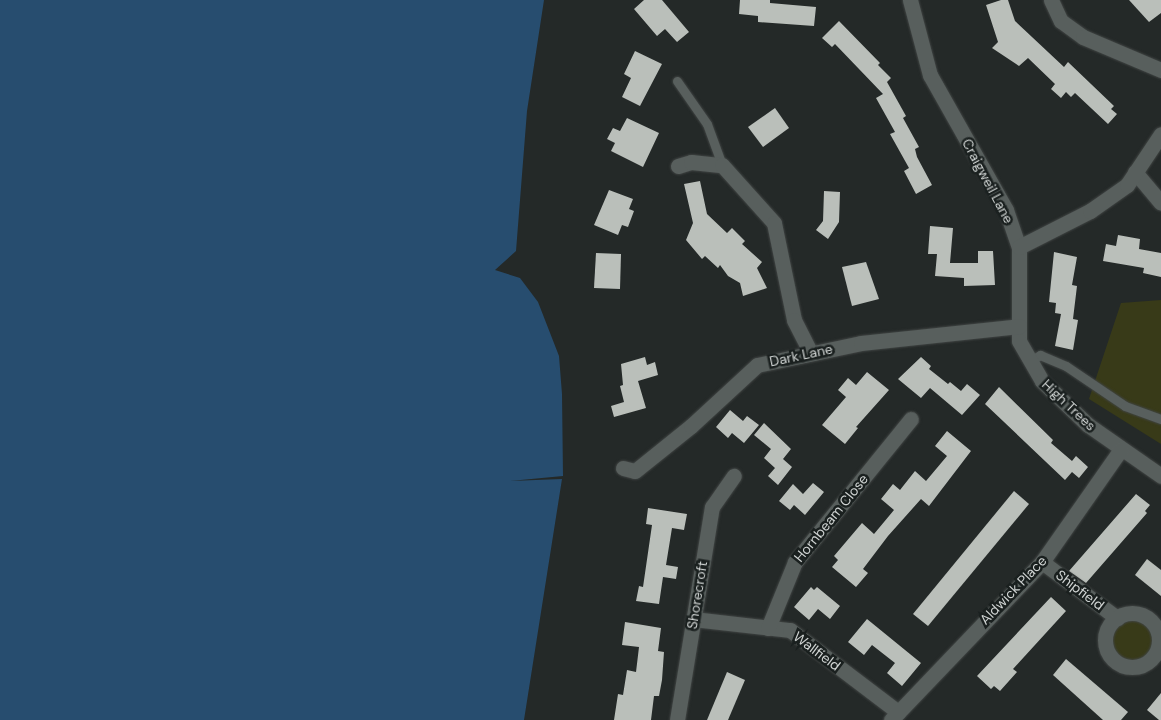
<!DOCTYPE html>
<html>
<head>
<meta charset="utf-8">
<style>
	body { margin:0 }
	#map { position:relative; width:1161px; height:720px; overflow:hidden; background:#242928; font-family:"DM Sans",sans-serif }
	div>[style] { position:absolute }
	.green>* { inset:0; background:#383a18 }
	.round { border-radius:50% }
	.water>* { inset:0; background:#274d6f }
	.building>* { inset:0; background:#babfba }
	.roads { filter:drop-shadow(0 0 1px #404443) drop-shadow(0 0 1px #404443) }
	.service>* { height:9px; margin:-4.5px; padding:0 4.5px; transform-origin:4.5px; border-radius:4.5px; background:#585f5d }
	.minor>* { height:15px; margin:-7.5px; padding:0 7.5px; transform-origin:7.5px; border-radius:7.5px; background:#585f5d }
	.minor>.ring { margin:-7.5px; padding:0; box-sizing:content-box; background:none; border:15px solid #585f5d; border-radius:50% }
	span { translate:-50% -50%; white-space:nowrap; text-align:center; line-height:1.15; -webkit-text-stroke:5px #1a201f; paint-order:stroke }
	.street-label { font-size:14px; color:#d0d4d3 }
</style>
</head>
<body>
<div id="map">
	<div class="green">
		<div style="clip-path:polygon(1161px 300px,1161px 444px,1089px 399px,1121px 303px)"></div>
		<div class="round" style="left:1111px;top:618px;width:44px;height:44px"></div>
	</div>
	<div class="water">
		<div style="clip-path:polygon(0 0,544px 0,527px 111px,516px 251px,495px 270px,520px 278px,538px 302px,559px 356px,562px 394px,563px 476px,510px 481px,562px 479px,524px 720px,0 720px)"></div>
	</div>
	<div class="building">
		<div style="clip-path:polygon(644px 0,662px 0,689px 32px,677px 42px,665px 29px,657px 36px,634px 9px)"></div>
		<div style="clip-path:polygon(740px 0,770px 0,770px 3px,816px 7px,814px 26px,758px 22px,758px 16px,739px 14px)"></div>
		<div style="clip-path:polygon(1001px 0,1008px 0,1015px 21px,1064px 67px,1068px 62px,1114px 106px,1111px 109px,1117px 114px,1108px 124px,1075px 93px,1071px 97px,1066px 92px,1061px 98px,1051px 89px,1055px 84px,1028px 58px,1019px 66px,992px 48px,998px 42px,986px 5px)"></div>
		<div style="clip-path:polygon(1129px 0,1161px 0,1161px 13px,1149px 22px)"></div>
		<div style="clip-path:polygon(839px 21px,880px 63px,878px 65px,891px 78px,887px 82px,906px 116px,903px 118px,919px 147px,915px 149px,917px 157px,932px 185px,916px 194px,904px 171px,909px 168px,890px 134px,895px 132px,876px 98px,883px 94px,835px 44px,832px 47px,822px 38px)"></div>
		<div style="clip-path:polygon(635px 51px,662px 64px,640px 106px,622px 97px,631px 78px,624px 74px)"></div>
		<div style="clip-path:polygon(775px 108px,789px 128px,763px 147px,748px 127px)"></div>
		<div style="clip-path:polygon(627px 118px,659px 133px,643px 167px,611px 151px,615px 143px,607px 139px,613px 128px,620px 131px)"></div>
		<div style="clip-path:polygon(700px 181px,707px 214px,727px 233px,732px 228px,745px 241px,742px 244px,762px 262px,757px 268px,767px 288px,743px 296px,740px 283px,728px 276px,720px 265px,718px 268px,705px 256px,702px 259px,686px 240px,693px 223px,684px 184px)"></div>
		<div style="clip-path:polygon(609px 190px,633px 199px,629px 209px,634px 211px,628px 227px,622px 225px,618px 235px,594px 225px)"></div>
		<div style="clip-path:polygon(824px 191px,840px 192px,839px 222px,828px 239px,816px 230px,823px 221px)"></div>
		<div style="clip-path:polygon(930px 226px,953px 228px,950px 263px,978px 263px,978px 251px,993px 251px,995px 285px,964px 286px,964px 278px,935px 276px,937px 254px,928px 254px)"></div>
		<div style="clip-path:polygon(1118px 235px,1140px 239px,1139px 249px,1161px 253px,1161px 277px,1143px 273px,1144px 268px,1103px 261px,1106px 244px,1116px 246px)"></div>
		<div style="clip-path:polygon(1054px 252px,1077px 257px,1072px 285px,1077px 286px,1073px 319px,1078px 320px,1073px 350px,1055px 346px,1061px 314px,1055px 313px,1056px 303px,1049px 302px)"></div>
		<div style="clip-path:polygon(596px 253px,621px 254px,620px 289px,594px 288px)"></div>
		<div style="clip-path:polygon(866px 262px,879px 299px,852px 306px,842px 267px)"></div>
		<div style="clip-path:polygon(645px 357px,647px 365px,655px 362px,658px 375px,638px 381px,646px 408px,614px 417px,611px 406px,624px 402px,620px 386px,623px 385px,621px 364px)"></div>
		<div style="clip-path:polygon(921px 357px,931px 366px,929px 369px,948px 384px,950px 382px,961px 391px,967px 384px,980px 395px,962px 415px,930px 388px,921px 398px,898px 379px)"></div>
		<div style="clip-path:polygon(867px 372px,889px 390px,856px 427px,858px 428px,845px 444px,822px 425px,846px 397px,838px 390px,848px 378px,856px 385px)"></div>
		<div style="clip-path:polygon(999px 387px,1053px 440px,1051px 443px,1072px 461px,1076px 456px,1088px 467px,1079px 478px,1072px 472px,1065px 480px,985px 404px)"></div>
		<div style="clip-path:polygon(730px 410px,743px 421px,747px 416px,759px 425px,744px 443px,732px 433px,728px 438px,716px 427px)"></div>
		<div style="clip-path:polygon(764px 423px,791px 449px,783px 459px,792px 467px,778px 485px,768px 476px,775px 468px,764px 458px,771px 449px,754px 435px)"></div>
		<div style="clip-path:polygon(947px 431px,971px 451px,929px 506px,921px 499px,888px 536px,863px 569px,868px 573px,856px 587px,832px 567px,838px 560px,834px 556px,862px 523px,874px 534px,894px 510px,881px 499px,893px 484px,900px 490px,915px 471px,926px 481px,947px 456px,935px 446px)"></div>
		<div style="clip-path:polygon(813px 483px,824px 492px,805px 515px,794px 505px,790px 510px,779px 501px,793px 484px,803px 494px)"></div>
		<div style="clip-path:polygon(1014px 491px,1029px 504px,928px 626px,913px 614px)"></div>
		<div style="clip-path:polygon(1136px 494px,1150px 505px,1145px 511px,1147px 513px,1086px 583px,1069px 571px)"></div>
		<div style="clip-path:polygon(648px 508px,687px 514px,684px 530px,672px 528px,666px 565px,678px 567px,676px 579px,663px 577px,659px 604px,636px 601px,639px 586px,643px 587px,652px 525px,646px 524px)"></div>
		<div style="clip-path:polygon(1147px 559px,1161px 570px,1161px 596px,1135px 575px)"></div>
		<div style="clip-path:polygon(811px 587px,814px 590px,817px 587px,840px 606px,830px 619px,818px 609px,809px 620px,794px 607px)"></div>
		<div style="clip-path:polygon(1051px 597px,1066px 611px,1013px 669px,1017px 672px,1000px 691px,994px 686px,991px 689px,977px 676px)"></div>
		<div style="clip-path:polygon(867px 619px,921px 663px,902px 686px,887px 673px,895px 663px,872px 645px,864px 655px,848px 642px)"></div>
		<div style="clip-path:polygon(625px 622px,661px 628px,658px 651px,664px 652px,662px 680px,659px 696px,654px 696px,651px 720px,614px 720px,618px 694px,623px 695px,627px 670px,636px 672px,639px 647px,622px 645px)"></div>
		<div style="clip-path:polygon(1066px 659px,1128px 712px,1121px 720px,1103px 720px,1053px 675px)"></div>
		<div style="clip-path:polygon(727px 672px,745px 680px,728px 720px,707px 720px)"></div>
		<div style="clip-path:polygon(1161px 693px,1161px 720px,1159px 720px,1147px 710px)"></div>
	</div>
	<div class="roads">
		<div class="service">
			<div style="left:677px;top:81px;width:52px;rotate:55.1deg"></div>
			<div style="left:707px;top:124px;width:44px;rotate:69.9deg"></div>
			<div style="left:1030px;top:361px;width:12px;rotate:-31deg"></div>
			<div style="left:1040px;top:355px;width:28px;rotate:23deg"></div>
			<div style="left:1066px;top:366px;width:71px;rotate:34.1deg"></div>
			<div style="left:1125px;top:406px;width:38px;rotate:20deg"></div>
		</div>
		<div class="minor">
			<div style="left:910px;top:0;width:78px;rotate:75.1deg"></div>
			<div style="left:930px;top:75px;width:155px;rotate:60.6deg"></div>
			<div style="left:1006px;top:210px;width:39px;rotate:71deg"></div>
			<div style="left:1019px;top:247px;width:94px;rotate:90deg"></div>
			<div style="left:1019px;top:341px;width:46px;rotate:60.1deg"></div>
			<div style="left:1042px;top:381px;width:64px;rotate:43.7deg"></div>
			<div style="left:1088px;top:425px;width:89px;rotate:34.9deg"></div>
			<div style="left:1051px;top:0;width:23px;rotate:65deg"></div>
			<div style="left:1061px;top:21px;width:27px;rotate:36deg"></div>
			<div style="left:1083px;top:37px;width:85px;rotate:22.9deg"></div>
			<div style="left:678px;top:166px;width:14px;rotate:-17deg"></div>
			<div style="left:691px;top:162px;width:31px;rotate:6deg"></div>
			<div style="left:722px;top:165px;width:78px;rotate:48.1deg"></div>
			<div style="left:774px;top:223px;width:99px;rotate:78.3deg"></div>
			<div style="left:794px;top:320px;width:36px;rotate:63deg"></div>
			<div style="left:1135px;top:172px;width:40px;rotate:50deg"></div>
			<div style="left:1019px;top:247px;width:80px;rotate:-26.9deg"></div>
			<div style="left:1090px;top:211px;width:45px;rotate:-35.1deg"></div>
			<div style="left:1127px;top:185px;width:61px;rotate:-56.3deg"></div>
			<div style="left:623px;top:468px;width:12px;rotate:14deg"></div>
			<div style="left:635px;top:471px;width:72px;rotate:-38.8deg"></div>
			<div style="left:691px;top:426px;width:90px;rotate:-42.7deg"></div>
			<div style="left:757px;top:365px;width:106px;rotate:-11.9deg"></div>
			<div style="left:861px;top:343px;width:159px;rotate:-6.1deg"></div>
			<div style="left:1042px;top:562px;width:94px;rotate:36.7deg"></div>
			<div class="ring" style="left:1105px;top:613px;width:39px;height:39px"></div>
			<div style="left:693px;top:619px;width:98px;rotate:6.5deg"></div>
			<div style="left:790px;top:630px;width:136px;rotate:37.2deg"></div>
			<div style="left:768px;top:628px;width:71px;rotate:-67.8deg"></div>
			<div style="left:795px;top:562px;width:184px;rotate:-51deg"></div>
			<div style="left:677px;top:720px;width:216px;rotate:-80.7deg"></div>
			<div style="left:712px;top:507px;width:38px;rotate:-55deg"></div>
			<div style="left:891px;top:720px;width:219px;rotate:-46.3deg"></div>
			<div style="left:1042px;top:562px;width:138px;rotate:-55deg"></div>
		</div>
	</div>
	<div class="street-label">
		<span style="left:988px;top:181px;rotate:62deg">Craigweil Lane</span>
		<span style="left:801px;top:355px;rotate:-12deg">Dark Lane</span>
		<span style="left:1069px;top:405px;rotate:43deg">High Trees</span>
		<span style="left:831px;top:518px;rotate:-51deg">Hornbeam Close</span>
		<span style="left:1013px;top:590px;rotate:-46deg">Aldwick Place</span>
		<span style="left:1080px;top:590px;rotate:37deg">Shipfield</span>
		<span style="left:697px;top:595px;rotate:-81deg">Shorecroft</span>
		<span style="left:817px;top:651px;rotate:37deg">Wallfield</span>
	</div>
</div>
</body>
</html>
